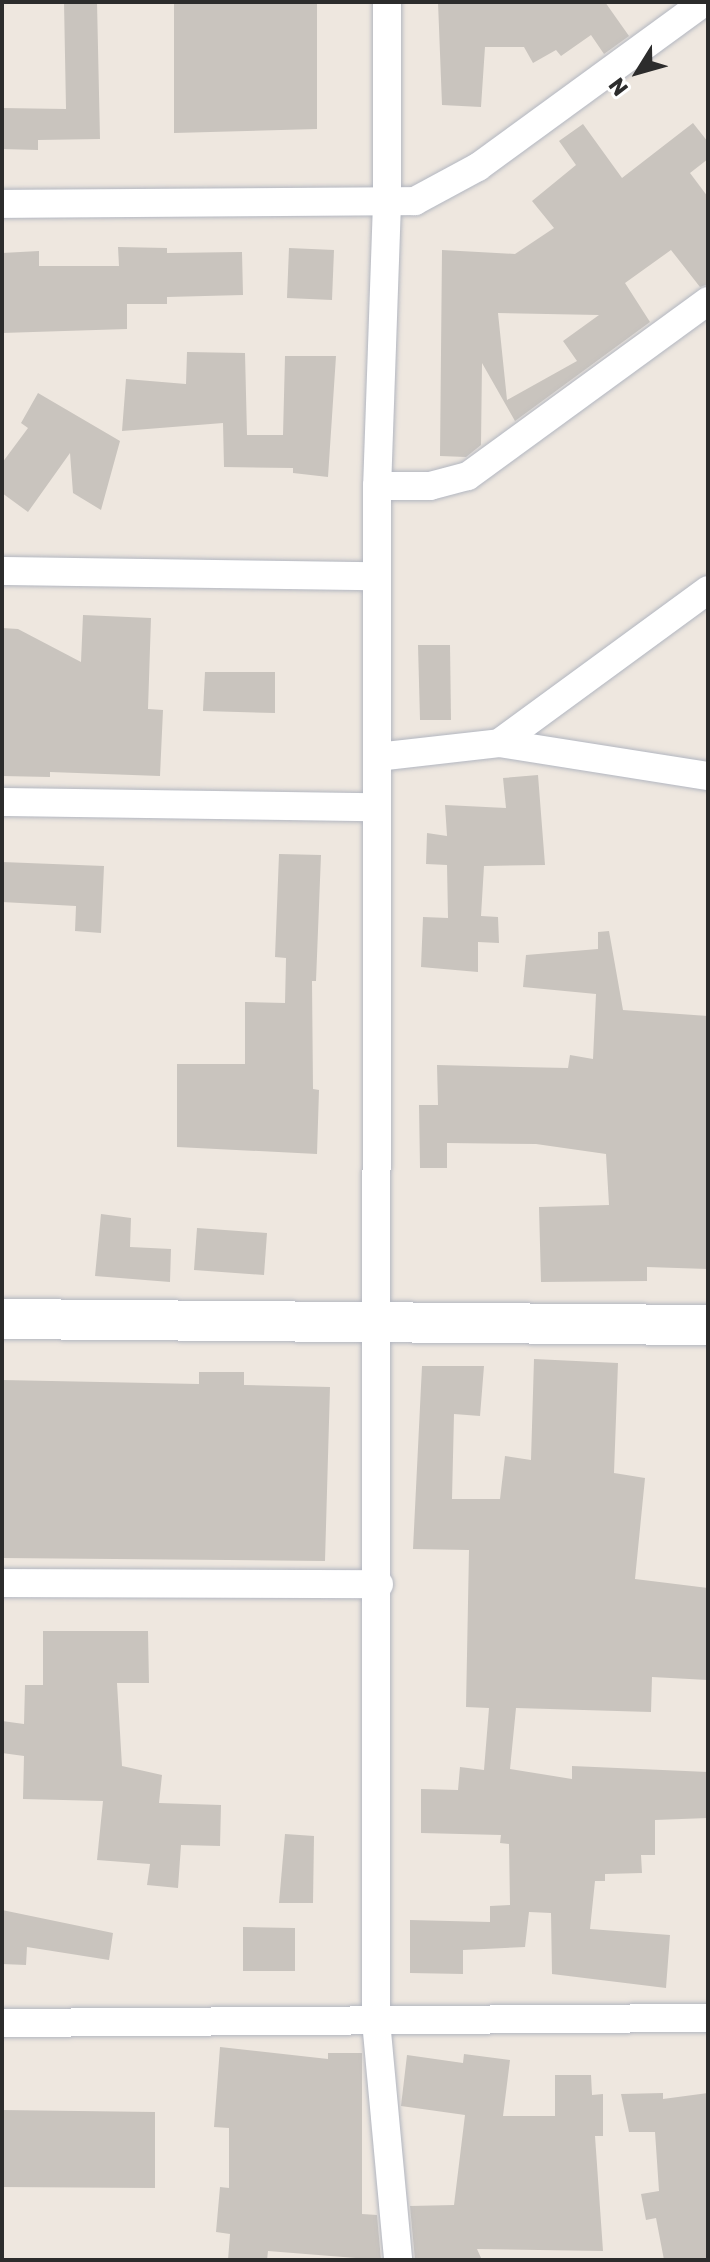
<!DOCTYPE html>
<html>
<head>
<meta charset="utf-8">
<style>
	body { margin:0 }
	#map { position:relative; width:710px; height:2262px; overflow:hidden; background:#eee7df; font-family:Rubik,sans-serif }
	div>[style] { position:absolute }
	.building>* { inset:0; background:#c9c4be }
	.roads { filter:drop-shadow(0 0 2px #b2b6c0) drop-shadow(0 0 2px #b2b6c0) }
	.minor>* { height:28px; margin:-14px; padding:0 14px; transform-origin:14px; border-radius:14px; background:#fff }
	.secondary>* { height:40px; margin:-20px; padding:0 20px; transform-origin:20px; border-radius:20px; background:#fff }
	span { translate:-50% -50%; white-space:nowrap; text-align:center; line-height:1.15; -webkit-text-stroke:8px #fff; paint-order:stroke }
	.frame { position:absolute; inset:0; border:4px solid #2c2c2c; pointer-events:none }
	.north { position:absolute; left:598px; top:32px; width:80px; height:80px; -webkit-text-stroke:6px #fff; paint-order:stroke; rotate:233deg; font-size:22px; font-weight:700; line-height:32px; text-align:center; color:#2c2c2c }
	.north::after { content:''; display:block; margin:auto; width:28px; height:36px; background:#2c2c2c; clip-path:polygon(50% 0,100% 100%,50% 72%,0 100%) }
</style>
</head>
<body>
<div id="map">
	<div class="building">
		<div style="clip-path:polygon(64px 2px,97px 2px,100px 139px,38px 140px,38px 150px,2px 149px,2px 108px,66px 109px)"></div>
		<div style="clip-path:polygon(174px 2px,317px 2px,317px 129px,174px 133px)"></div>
		<div style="clip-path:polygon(438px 2px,605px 2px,629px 36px,604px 54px,591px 35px,561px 56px,556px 50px,533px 63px,524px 47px,485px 47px,481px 107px,442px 105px)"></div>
		<div style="clip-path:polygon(evenodd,693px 123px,708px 142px,708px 159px,690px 173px,708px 197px,708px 284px,700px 287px,671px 250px,625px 283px,650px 322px,515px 421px,482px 363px,481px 445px,466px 457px,440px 456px,442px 250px,515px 254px,554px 228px,532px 201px,576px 165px,559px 141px,583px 124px,622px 178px,693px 123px,498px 313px,599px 315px,563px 341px,577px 361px,507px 400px,498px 313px)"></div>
		<div style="clip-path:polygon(118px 247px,167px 248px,167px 253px,242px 252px,243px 295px,167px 297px,167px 304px,127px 304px,127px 329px,2px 333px,2px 253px,39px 251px,39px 266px,119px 266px)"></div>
		<div style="clip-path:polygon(289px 248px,334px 250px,332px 300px,287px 298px)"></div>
		<div style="clip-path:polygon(187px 352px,245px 353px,247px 435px,283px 435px,285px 356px,336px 356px,328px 477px,293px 473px,293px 468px,224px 467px,223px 423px,122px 431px,126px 379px,186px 384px)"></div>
		<div style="clip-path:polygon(38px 393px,120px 441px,101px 510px,73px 493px,70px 453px,28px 512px,2px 493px,2px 463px,28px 428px,21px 423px)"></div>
		<div style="clip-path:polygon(83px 615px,151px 618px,148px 709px,163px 710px,160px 776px,50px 772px,50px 777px,2px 776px,2px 628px,18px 629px,81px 662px)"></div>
		<div style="clip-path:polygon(418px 645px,450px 645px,451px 720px,420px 720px)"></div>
		<div style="clip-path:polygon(205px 672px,275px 672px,275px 713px,203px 711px)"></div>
		<div style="clip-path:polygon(538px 775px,545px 865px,484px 866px,481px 916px,498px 917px,499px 943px,478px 942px,478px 972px,421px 967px,423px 917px,448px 918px,447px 865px,426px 864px,427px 833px,447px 836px,445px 805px,506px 808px,503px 778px)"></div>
		<div style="clip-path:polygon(279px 854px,321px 855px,316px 981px,312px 981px,313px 1089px,319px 1090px,317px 1154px,177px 1147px,177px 1064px,245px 1064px,245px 1002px,285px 1003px,286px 958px,275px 957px)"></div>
		<div style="clip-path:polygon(2px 862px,104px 866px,101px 933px,75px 931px,76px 906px,2px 902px)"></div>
		<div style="clip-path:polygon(609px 931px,623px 1010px,708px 1016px,708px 1269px,647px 1267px,647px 1281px,541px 1282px,539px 1207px,609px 1205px,606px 1154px,536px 1144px,447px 1143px,447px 1168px,420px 1168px,419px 1105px,438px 1105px,437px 1065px,568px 1068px,570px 1055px,593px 1059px,596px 994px,523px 987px,526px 955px,598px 949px,598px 932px)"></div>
		<div style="clip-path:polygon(101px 1214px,131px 1218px,130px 1247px,171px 1249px,170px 1282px,95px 1276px)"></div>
		<div style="clip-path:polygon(197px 1228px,267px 1233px,264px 1275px,194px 1270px)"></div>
		<div style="clip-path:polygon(534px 1359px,618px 1363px,614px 1473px,645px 1478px,635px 1579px,708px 1588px,708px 1680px,652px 1677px,651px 1712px,516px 1708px,510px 1769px,572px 1779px,572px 1766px,708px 1772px,708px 1818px,655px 1820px,655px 1855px,641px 1855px,642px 1873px,605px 1874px,605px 1881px,595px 1881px,590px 1929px,670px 1935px,666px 1988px,552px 1974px,551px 1913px,529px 1912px,525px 1947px,463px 1950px,463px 1974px,410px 1973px,410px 1920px,490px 1922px,490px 1906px,510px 1905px,509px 1844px,500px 1843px,501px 1835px,421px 1833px,421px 1789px,458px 1790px,460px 1767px,484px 1770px,489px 1708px,466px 1707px,469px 1550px,413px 1549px,422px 1366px,484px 1366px,480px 1416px,454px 1414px,452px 1499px,500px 1499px,505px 1456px,531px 1460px)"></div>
		<div style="clip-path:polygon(199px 1372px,244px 1372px,244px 1385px,330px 1387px,325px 1561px,2px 1558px,2px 1380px,199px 1384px)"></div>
		<div style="clip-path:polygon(43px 1631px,148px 1631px,149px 1683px,117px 1683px,122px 1766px,162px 1775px,159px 1803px,221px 1805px,220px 1846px,181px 1845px,178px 1888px,147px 1885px,150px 1864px,97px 1860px,103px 1801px,23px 1799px,24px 1756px,2px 1753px,2px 1721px,24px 1724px,25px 1685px,43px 1685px)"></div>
		<div style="clip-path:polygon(285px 1834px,314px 1836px,313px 1903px,279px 1903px)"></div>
		<div style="clip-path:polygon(2px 1910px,113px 1933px,109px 1960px,27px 1947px,26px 1965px,2px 1964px)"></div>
		<div style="clip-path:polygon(243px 1927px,295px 1928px,295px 1971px,243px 1971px)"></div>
		<div style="clip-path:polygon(220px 2047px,328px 2059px,328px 2053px,362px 2053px,362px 2214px,377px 2215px,381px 2260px,268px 2251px,267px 2260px,228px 2260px,230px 2234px,216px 2232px,220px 2187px,229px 2188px,229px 2128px,214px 2127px)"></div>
		<div style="clip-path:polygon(464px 2054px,510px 2060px,503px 2116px,555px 2116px,555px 2075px,591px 2075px,592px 2095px,603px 2094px,603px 2136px,595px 2136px,603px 2251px,477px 2249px,482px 2260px,415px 2260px,410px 2206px,454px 2205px,465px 2115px,401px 2106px,407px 2055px,463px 2063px)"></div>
		<div style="clip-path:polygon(663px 2093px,663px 2099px,708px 2093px,708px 2260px,664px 2260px,656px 2218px,646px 2220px,641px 2194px,659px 2191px,655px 2132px,629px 2132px,621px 2094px)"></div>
		<div style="clip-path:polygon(2px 2110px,155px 2112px,155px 2188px,2px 2187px)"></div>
	</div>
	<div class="roads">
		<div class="minor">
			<div style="left:387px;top:2px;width:201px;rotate:90deg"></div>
			<div style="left:387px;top:203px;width:283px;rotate:92deg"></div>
			<div style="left:377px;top:486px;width:1535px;rotate:90.04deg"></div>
			<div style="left:376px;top:2021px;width:240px;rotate:84.7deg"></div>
			<div style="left:2px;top:204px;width:413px;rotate:-0.4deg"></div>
			<div style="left:415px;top:201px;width:72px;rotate:-28.4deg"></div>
			<div style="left:478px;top:167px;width:280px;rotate:-36.1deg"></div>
			<div style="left:377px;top:486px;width:53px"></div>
			<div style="left:430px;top:486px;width:39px;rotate:-15deg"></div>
			<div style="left:468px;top:476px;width:297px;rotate:-36.1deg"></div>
			<div style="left:2px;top:571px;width:375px;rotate:0.8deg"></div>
			<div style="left:499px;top:743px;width:212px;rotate:9deg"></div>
			<div style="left:377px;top:757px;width:123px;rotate:-6.5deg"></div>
			<div style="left:499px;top:743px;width:259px;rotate:-36.2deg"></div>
			<div style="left:2px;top:802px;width:375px;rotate:0.8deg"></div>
			<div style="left:2px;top:1583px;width:377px;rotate:0.2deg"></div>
			<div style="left:2px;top:2023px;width:706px;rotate:-0.41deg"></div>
		</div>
		<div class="secondary">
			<div style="left:2px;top:1319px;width:706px;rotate:0.49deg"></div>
		</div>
	</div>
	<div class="frame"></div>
	<div class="north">N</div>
</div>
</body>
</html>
